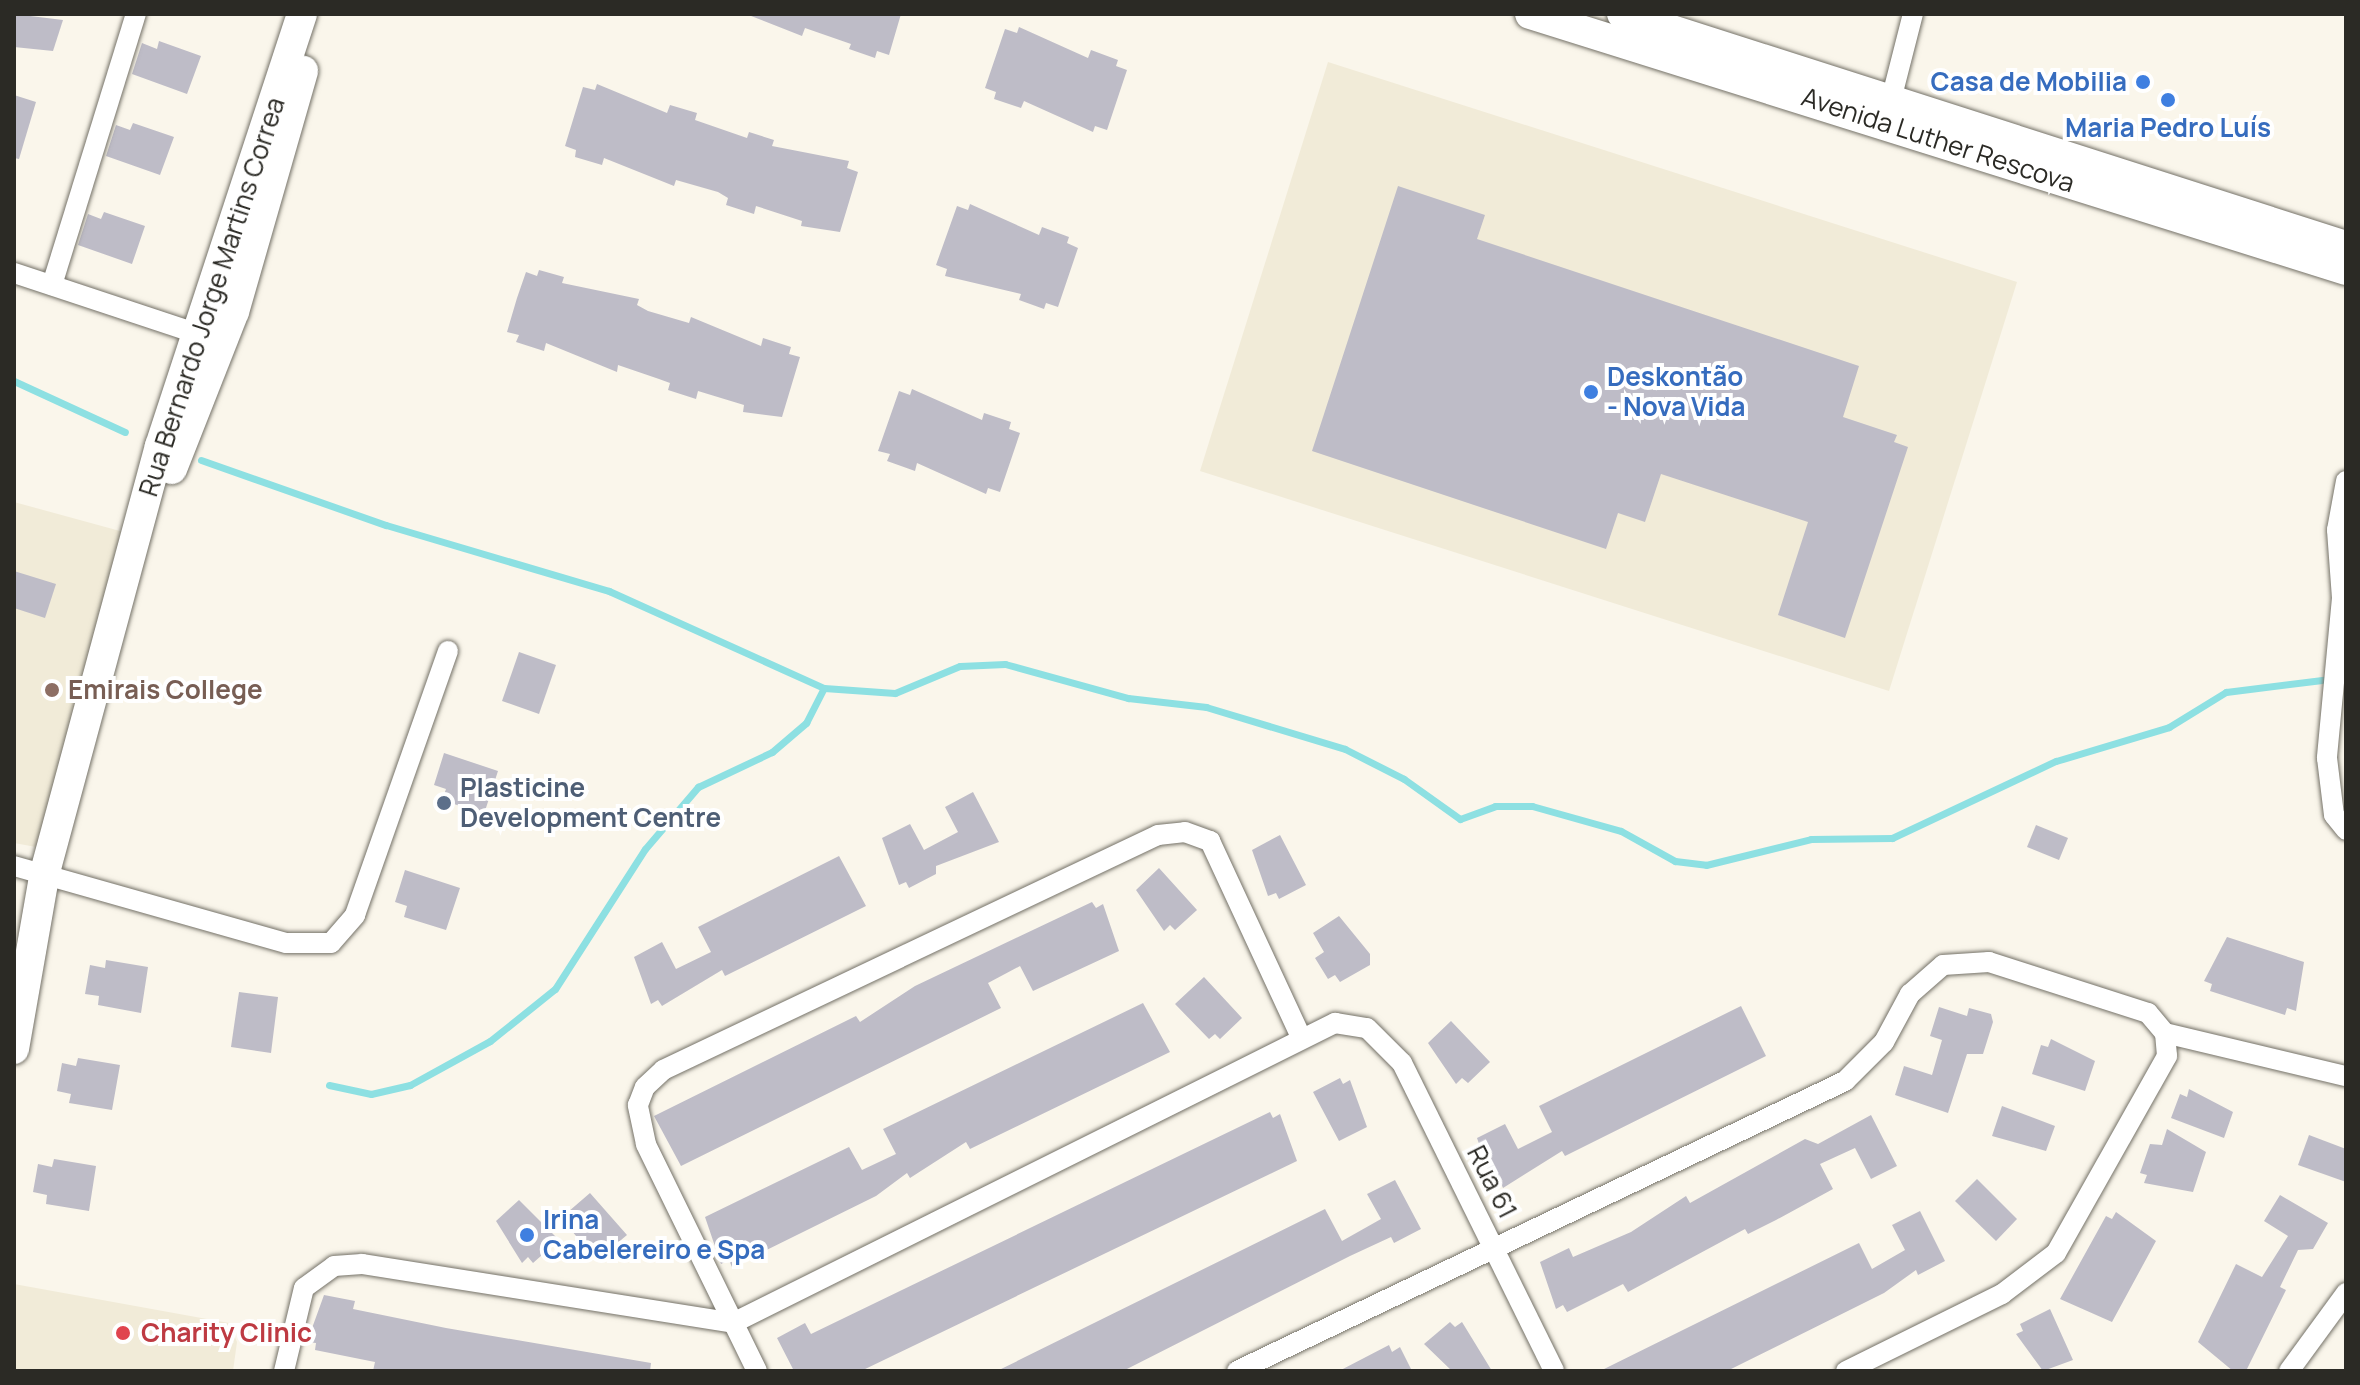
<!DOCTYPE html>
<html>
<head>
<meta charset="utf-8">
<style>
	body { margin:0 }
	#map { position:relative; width:2360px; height:1385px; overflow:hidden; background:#faf6eb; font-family:Manrope,sans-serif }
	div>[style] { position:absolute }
	.built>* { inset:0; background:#f1ebd8 }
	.stream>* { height:7px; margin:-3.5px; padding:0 3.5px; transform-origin:3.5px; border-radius:3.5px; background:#8de0e2 }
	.building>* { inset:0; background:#bebcc7 }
	.roads { filter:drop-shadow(0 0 2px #747167) drop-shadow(0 0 2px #747167) }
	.street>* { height:20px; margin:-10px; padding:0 10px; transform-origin:10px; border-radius:10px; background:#fff }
	.secondary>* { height:30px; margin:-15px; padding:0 15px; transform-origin:15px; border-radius:15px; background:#fff }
	.dots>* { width:22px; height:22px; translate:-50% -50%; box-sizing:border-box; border:4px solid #fff; border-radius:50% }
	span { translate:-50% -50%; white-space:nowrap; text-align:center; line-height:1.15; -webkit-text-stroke:8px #fff; paint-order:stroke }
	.shop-label { font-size:26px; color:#366cbe; font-weight:700 }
	.right { translate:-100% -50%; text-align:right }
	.left { translate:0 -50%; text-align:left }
	.street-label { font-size:26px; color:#2b2a25 }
	.education-label { font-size:26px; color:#785e54; font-weight:700 }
	.service-label { font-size:26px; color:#4e5e75; font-weight:700 }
	.health-label { font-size:26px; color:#be3a42; font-weight:700 }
	.frame { position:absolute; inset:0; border:16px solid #2b2a25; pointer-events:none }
</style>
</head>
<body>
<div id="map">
	<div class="built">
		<div style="clip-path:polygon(1328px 62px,2017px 282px,1889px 691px,1200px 471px)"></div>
		<div style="clip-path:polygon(14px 502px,142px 537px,36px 847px,14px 843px)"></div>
		<div style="clip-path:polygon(14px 1284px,229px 1323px,237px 1342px,233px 1371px,14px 1371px)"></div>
	</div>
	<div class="stream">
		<div style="left:14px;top:381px;width:122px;rotate:24.7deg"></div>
		<div style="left:201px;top:460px;width:196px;rotate:19.4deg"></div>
		<div style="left:386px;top:525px;width:233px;rotate:16.5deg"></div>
		<div style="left:609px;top:591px;width:236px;rotate:24.3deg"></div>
		<div style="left:824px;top:688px;width:71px;rotate:4deg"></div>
		<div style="left:895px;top:693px;width:70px;rotate:-22.6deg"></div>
		<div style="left:960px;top:666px;width:45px;rotate:-2.5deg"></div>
		<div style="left:1005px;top:664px;width:128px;rotate:15.5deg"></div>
		<div style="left:1128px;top:698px;width:79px;rotate:6.6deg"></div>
		<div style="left:1206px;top:707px;width:145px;rotate:16.8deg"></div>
		<div style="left:1345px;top:749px;width:66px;rotate:27deg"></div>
		<div style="left:1404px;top:779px;width:69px;rotate:35.5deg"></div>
		<div style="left:1460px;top:819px;width:37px;rotate:-20deg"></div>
		<div style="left:1495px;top:806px;width:37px"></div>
		<div style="left:1532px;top:806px;width:92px;rotate:15.7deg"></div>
		<div style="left:1621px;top:831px;width:62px;rotate:29.1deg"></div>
		<div style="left:1675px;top:861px;width:31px;rotate:7deg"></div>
		<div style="left:1706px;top:865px;width:108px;rotate:-13.9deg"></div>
		<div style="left:1811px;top:839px;width:81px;rotate:-0.7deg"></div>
		<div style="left:1892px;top:838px;width:181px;rotate:-25.2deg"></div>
		<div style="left:2056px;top:761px;width:118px;rotate:-16.7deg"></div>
		<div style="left:2169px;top:727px;width:67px;rotate:-31.6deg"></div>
		<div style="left:2226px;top:692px;width:105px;rotate:-7.1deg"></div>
		<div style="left:329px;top:1085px;width:43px;rotate:12.1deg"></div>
		<div style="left:371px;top:1094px;width:40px;rotate:-13deg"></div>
		<div style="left:410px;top:1085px;width:91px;rotate:-28.8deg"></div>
		<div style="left:490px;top:1041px;width:83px;rotate:-38.7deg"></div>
		<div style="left:555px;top:989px;width:166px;rotate:-57.3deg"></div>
		<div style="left:645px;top:849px;width:82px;rotate:-49.5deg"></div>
		<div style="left:698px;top:787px;width:82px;rotate:-25.3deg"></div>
		<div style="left:772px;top:752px;width:45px;rotate:-40.5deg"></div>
		<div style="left:806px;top:723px;width:39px;rotate:-63deg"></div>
	</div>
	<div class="building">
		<div style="clip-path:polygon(14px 14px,63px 20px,53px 51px,14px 47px)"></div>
		<div style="clip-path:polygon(746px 14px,901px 14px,889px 55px,877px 51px,875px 58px,849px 49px,851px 44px,805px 28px,802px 36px)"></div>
		<div style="clip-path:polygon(1019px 27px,1088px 58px,1091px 50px,1118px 60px,1116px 66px,1127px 70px,1107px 130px,1095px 126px,1093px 132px,1024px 101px,1021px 108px,994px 99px,996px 92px,985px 88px,1005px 29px,1017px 33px)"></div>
		<div style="clip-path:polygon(159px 41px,201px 56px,187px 94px,132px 74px,142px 43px,157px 49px)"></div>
		<div style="clip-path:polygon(597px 84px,667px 113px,670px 105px,697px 113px,695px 120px,747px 138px,749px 132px,774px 140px,772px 146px,849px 161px,847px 168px,858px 172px,840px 232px,801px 226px,802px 221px,756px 206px,754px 214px,726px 205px,728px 198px,718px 192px,676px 180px,674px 186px,604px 158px,602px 165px,575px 157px,576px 150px,565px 146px,583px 87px,595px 90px)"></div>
		<div style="clip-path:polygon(14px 95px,36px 102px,19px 159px,14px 158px)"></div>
		<div style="clip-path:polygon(133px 123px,174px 137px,160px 175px,106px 156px,116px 125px,130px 130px)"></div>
		<div style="clip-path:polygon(1398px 186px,1485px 215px,1477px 239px,1859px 366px,1843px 417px,1897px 435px,1894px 442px,1908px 447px,1845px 638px,1778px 615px,1808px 522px,1661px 474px,1645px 522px,1618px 513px,1606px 549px,1312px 451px)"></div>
		<div style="clip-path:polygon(970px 204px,1039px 235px,1042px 227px,1069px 237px,1067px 243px,1078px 248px,1058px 307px,1046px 303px,1044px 309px,1019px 300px,1021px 294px,945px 276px,947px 269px,936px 265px,957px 206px,968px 210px)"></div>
		<div style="clip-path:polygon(104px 212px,145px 226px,132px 264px,78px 245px,88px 214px,101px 219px)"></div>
		<div style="clip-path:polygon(539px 270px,564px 277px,562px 283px,639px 299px,637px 305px,648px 311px,689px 323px,691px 317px,761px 346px,763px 338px,791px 347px,789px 354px,800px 357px,782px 417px,743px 412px,744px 405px,698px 391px,696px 399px,668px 390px,670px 383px,659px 379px,618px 365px,617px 372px,546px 343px,544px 351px,516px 342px,519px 335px,507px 332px,517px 298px,526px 272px,537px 276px)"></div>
		<div style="clip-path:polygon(912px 389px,982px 420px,984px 413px,1011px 422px,1009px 429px,1020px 433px,1000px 492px,988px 488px,986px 494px,917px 463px,915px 471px,887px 461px,890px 454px,878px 451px,899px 391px,910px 395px)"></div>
		<div style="clip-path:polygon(14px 571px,56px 584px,45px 618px,14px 608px)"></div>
		<div style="clip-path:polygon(519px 652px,556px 665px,539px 714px,502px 701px)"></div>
		<div style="clip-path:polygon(444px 753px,498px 771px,484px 814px,442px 800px,446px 789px,434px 785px)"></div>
		<div style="clip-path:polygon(973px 792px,999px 842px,936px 866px,936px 874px,909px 888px,906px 882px,899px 885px,882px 838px,910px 824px,924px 850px,958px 832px,945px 807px)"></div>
		<div style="clip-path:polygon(2036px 825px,2068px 838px,2059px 860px,2027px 847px)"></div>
		<div style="clip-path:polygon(1280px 835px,1306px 885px,1279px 899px,1276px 893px,1268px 896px,1252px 850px)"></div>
		<div style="clip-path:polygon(839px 856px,866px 906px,725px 976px,722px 970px,662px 1006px,658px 1000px,651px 1004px,634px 957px,662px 942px,676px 969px,711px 952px,698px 927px)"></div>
		<div style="clip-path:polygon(1159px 868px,1197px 910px,1175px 930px,1170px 925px,1164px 931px,1136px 890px)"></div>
		<div style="clip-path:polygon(405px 870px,460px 888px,446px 930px,404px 917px,407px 906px,395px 902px)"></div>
		<div style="clip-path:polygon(1092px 902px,1096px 908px,1103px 904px,1119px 951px,1033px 991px,1020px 966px,988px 983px,1001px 1008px,681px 1166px,654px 1116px,856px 1016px,860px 1022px,915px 986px)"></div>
		<div style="clip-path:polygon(1339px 916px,1370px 954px,1370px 965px,1340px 982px,1335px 975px,1328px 979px,1315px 958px,1324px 952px,1313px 933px)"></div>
		<div style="clip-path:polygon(2227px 937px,2304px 962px,2296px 1011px,2287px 1008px,2285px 1015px,2210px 991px,2212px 984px,2204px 981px)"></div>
		<div style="clip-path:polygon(106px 960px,148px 967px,141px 1013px,98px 1005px,99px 996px,85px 994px,90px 965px,105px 968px)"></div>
		<div style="clip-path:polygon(1204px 977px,1242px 1018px,1220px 1039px,1215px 1034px,1209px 1039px,1175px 1004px)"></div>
		<div style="clip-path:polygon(239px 992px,278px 997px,271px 1053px,231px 1047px)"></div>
		<div style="clip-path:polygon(1143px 1003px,1170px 1052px,970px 1149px,966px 1142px,910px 1178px,907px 1173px,876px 1196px,732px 1267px,729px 1260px,721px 1264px,705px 1217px,849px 1147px,862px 1170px,896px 1154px,883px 1129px)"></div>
		<div style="clip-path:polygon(1741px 1006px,1766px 1056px,1565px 1156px,1562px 1151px,1503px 1188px,1500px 1181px,1493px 1185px,1477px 1138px,1505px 1124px,1518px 1149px,1552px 1132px,1539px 1106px)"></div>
		<div style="clip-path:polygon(1939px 1007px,1967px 1016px,1969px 1008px,1991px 1014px,1993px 1022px,1983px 1054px,1967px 1054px,1948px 1113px,1895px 1095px,1904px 1066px,1932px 1075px,1942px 1040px,1930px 1036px)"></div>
		<div style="clip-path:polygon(1451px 1021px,1490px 1062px,1468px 1083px,1462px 1078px,1456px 1084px,1428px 1043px)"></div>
		<div style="clip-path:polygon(2051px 1039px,2095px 1061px,2085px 1091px,2032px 1074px,2041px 1045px,2048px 1047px)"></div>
		<div style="clip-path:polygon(78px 1058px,120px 1065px,112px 1110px,69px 1103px,71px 1094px,57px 1091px,62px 1063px,76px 1066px)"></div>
		<div style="clip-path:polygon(1340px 1078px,1343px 1084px,1350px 1080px,1367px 1127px,1339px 1141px,1313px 1092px)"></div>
		<div style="clip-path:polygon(2189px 1089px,2233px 1112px,2224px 1138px,2171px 1118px,2180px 1094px,2187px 1097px)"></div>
		<div style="clip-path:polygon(2002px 1106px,2055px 1126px,2046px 1151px,1992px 1136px)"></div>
		<div style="clip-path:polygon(1270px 1112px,1273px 1118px,1280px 1114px,1297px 1161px,861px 1371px,794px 1371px,777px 1338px,805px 1323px,811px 1334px)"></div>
		<div style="clip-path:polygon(1871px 1115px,1897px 1166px,1871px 1179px,1855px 1148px,1820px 1164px,1833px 1189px,1776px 1220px,1748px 1234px,1745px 1229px,1628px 1292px,1623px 1284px,1567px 1312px,1563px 1305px,1556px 1309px,1540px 1262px,1569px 1248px,1573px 1257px,1631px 1232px,1686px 1196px,1690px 1203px,1805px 1139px,1818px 1144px)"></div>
		<div style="clip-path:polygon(2167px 1129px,2206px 1152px,2193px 1192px,2144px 1183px,2147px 1175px,2140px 1173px,2150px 1144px,2162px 1145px)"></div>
		<div style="clip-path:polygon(2309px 1135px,2346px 1149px,2346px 1182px,2298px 1165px)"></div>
		<div style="clip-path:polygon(54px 1159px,96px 1166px,89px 1211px,46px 1204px,47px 1195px,33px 1192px,38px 1164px,52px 1167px)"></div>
		<div style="clip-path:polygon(1977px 1179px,2017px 1219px,1996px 1241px,1955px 1201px)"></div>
		<div style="clip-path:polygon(1395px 1180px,1421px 1229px,1394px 1243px,1391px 1237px,1350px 1256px,1123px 1371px,997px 1371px,1325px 1209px,1342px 1241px,1381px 1219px,1367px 1194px)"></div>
		<div style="clip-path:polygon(590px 1193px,627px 1235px,603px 1255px,599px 1250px,592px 1255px,561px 1218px)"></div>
		<div style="clip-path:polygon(2280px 1195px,2328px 1223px,2313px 1249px,2298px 1250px,2280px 1287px,2286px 1290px,2246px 1371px,2233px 1371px,2198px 1342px,2236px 1264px,2262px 1277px,2288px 1236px,2264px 1221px)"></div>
		<div style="clip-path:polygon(519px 1200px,559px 1240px,533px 1263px,528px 1257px,522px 1263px,496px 1221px)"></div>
		<div style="clip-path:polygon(1920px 1211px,1945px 1261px,1918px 1275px,1916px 1270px,1884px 1293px,1727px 1371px,1600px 1371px,1859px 1243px,1872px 1269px,1905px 1250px,1892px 1225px)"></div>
		<div style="clip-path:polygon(2116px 1212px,2156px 1241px,2112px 1322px,2060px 1299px,2106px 1216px,2112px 1219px)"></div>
		<div style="clip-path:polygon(324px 1295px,355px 1301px,353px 1309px,446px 1328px,651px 1363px,650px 1371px,373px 1371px,375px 1362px,315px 1350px,316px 1343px,307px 1342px)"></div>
		<div style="clip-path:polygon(2050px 1309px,2073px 1360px,2043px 1371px,2016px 1334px,2023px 1331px,2020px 1324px)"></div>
		<div style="clip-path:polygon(1450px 1322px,1455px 1327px,1462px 1322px,1492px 1371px,1452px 1371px,1424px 1344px)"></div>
		<div style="clip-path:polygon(1389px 1345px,1392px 1352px,1400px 1347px,1412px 1371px,1339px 1371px)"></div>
	</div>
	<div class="roads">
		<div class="street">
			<div style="left:1891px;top:100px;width:89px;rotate:-75.7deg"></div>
			<div style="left:14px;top:273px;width:204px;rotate:18.3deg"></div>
			<div style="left:52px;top:285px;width:284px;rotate:-72.8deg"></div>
			<div style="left:2346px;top:481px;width:50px;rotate:100.4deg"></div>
			<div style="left:2337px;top:530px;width:68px;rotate:85.8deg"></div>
			<div style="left:2342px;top:598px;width:161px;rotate:95.4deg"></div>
			<div style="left:2327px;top:758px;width:57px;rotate:83deg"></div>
			<div style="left:2334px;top:815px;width:19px;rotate:51deg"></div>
			<div style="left:14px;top:866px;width:283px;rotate:15.8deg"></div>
			<div style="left:286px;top:943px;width:45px"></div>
			<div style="left:331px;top:943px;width:37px;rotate:-49deg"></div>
			<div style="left:355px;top:915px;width:280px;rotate:-70.6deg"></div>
			<div style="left:2165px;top:1033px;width:186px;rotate:13.4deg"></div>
			<div style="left:284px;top:1371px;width:85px;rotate:-76.5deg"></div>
			<div style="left:304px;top:1288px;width:37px;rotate:-36deg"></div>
			<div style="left:334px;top:1266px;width:28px;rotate:-4deg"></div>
			<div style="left:362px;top:1264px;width:376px;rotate:9deg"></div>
			<div style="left:733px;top:1323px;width:673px;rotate:-26.49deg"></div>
			<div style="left:1335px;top:1023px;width:32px;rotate:9deg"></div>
			<div style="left:1367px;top:1028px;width:49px;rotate:45deg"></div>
			<div style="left:1402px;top:1063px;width:343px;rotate:63.7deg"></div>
			<div style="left:757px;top:1371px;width:253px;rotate:-116.1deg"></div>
			<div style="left:646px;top:1144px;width:40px;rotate:-102deg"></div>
			<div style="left:638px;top:1105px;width:19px;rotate:-69deg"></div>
			<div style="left:645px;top:1087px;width:25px;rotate:-43deg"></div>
			<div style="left:663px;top:1070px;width:548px;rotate:-25.4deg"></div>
			<div style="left:1158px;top:835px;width:27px;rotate:-6deg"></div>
			<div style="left:1185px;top:832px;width:27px;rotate:20deg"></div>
			<div style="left:1210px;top:841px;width:216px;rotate:65.1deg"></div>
			<div style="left:1237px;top:1371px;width:674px;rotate:-25.5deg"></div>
			<div style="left:1845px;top:1081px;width:55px;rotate:-45deg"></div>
			<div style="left:1884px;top:1042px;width:55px;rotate:-61.6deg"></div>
			<div style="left:1910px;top:994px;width:44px;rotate:-41.3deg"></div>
			<div style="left:1943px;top:965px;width:46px;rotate:-3.7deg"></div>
			<div style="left:1989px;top:962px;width:167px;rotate:17.8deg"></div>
			<div style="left:2148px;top:1013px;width:26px;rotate:50deg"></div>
			<div style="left:2165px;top:1033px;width:23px;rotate:85deg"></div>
			<div style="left:2167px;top:1056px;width:226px;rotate:119.4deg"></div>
			<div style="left:2056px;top:1253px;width:68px;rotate:142.8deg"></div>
			<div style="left:2002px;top:1294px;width:174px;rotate:153.7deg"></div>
			<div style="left:2289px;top:1371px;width:97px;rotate:-53.8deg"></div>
		</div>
		<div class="secondary">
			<div style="left:1530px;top:14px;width:855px;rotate:17.42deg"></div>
			<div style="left:1622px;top:14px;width:760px;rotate:17.77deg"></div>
			<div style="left:172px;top:469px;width:169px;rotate:-68.5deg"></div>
			<div style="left:234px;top:312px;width:251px;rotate:-74deg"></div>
			<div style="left:14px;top:1049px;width:180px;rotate:-80.1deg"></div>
			<div style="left:45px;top:872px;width:441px;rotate:-74.9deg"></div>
			<div style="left:160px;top:446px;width:455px;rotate:-71.8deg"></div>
		</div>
	</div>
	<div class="dots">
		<div style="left:2143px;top:82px;background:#3f7fe0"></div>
		<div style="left:2168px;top:100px;background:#3f7fe0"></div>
		<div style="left:1591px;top:392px;background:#3f7fe0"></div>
		<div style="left:52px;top:690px;background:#8d6e63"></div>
		<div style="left:444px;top:803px;background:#5c6f8a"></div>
		<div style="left:527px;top:1235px;background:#3f7fe0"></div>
		<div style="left:123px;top:1333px;background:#e0444e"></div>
	</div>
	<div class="shop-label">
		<span class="right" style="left:2127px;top:82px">Casa de Mobilia</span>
		<span style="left:2168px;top:128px">Maria Pedro Luís</span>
		<span class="left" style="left:1607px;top:392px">Deskontão<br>- Nova Vida</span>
		<span class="left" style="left:543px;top:1235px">Irina<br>Cabelereiro e Spa</span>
	</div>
	<div class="street-label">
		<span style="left:1938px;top:140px;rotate:18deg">Avenida Luther Rescova</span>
		<span style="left:212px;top:297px;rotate:-72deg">Rua Bernardo Jorge Martins Correa</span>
		<span style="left:1492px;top:1182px;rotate:63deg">Rua 61</span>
	</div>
	<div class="education-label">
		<span class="left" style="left:68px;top:690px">Emirais College</span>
	</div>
	<div class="service-label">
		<span class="left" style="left:460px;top:803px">Plasticine<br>Development Centre</span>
	</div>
	<div class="health-label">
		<span class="left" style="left:141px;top:1333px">Charity Clinic</span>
	</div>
	<div class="frame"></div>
</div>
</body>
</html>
